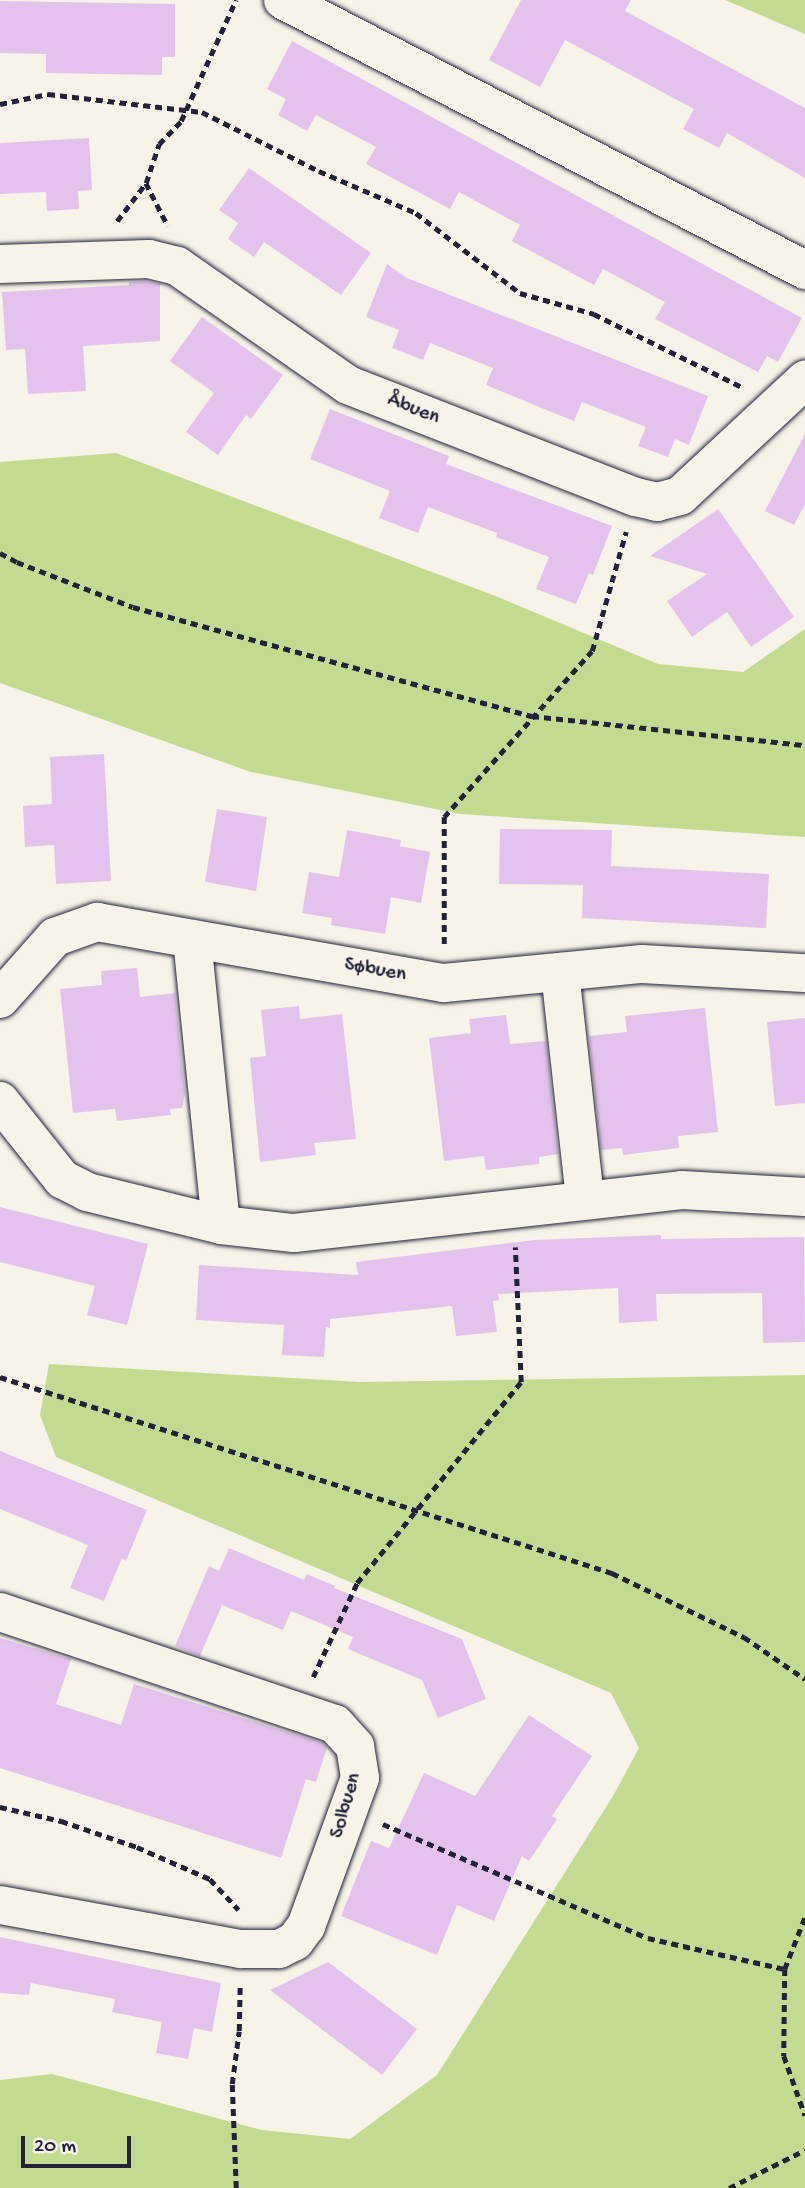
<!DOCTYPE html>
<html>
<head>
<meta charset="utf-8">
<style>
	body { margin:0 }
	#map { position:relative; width:805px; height:2188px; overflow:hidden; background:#f7f3e8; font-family:"Gochi Hand",sans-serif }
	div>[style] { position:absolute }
	.green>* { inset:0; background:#c3db91 }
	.building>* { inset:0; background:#e4c2ed }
	.path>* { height:4.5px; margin-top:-2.25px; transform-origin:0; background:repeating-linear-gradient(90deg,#22223b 0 7px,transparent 0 12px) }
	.roads { filter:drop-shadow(0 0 2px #22223b) drop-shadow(0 0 2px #22223b) }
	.minor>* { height:38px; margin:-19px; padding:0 19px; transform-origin:19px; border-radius:19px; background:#f7f3e8 }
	span { translate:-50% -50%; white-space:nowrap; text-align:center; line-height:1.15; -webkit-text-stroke:5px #f7f3e8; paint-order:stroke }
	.street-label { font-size:21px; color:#22223b }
	.scale { position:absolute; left:21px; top:2136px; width:110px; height:32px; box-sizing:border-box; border:4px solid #22223b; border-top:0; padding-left:9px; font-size:21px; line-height:24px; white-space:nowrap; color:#22223b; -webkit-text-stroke:5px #f7f3e8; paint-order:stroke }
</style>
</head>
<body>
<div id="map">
	<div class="green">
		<div style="clip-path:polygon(725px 0,805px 0,805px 34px)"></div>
		<div style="clip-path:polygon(116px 453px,493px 595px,658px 664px,743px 672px,805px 629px,805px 837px,460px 814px,251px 772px,0 683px,0 462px)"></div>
		<div style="clip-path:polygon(49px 1364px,360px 1382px,805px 1375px,805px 2188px,0 2188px,0 2080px,52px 2074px,262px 2130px,350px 2139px,437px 2075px,613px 1796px,639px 1748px,611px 1693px,56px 1457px,40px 1415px)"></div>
	</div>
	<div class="building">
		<div style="clip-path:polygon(521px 0,631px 0,625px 11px,805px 108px,805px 178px,727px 133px,719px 148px,683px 129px,694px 109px,565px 40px,540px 87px,489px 60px)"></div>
		<div style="clip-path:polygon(0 1px,175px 4px,175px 57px,162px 57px,162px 75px,46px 73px,46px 54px,0 53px)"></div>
		<div style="clip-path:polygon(292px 41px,802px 318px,778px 362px,767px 356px,758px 372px,655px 319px,665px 302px,603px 269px,594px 285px,512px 241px,520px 225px,459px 192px,450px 209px,366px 164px,376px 147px,316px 115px,307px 131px,278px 115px,286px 99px,267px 89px)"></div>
		<div style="clip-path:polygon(89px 138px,92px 190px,78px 191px,79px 209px,47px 211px,46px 192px,0 194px,0 143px)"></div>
		<div style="clip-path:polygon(249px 168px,371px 253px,341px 295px,264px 242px,254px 257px,228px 239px,238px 223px,219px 210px)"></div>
		<div style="clip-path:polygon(387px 264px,407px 278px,708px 396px,689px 445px,675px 439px,668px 457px,638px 446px,646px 427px,582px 402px,574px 421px,544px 409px,486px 385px,493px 368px,430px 343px,423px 360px,392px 348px,399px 330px,366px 317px)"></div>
		<div style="clip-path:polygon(147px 281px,160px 284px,160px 341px,83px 346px,86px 391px,28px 394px,25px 349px,6px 350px,2px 292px,129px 285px,129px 282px)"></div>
		<div style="clip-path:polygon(202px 317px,283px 375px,251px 419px,246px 415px,218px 455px,186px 432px,214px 393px,170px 361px)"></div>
		<div style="clip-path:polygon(330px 409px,449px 456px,446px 464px,612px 526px,593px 575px,589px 573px,576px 604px,536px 589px,549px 557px,496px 537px,497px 533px,428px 507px,418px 533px,379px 518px,390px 491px,310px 459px)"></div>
		<div style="clip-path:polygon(805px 434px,805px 504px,794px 525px,765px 511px)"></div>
		<div style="clip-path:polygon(718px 509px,794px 617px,751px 647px,727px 612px,692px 637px,667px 601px,707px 574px,650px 556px)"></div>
		<div style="clip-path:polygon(104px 754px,111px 881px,56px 884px,54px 845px,25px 847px,23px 806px,52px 804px,50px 757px)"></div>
		<div style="clip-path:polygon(217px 809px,267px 817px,256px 891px,205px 882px)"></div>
		<div style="clip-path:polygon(500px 829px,612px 830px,611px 866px,769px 874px,766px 928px,582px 918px,583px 885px,499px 884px)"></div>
		<div style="clip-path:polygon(347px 830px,401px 840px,400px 846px,430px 852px,421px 903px,391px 897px,385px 934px,331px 925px,332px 918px,302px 913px,309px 872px,339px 877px)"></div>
		<div style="clip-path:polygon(137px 968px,140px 997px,175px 993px,185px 1094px,182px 1108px,170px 1109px,171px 1115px,117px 1121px,115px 1109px,73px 1113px,60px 989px,102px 985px,101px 971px)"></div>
		<div style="clip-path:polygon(299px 1006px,300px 1019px,342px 1014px,356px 1139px,314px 1143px,316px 1155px,260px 1162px,250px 1058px,266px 1056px,261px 1010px)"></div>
		<div style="clip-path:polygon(705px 1008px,718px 1132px,678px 1136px,679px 1148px,623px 1155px,622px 1148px,601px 1150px,589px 1036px,627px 1032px,625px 1016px)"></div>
		<div style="clip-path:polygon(506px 1015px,510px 1044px,546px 1041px,558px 1154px,539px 1157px,539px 1164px,486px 1170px,484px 1156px,444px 1161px,429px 1038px,471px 1033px,469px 1019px)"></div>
		<div style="clip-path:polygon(805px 1018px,805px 1103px,775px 1106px,767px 1022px)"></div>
		<div style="clip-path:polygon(0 1207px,148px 1244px,127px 1325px,87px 1315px,95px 1286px,0 1262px)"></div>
		<div style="clip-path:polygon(661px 1235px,661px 1239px,804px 1237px,805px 1342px,763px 1343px,762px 1293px,656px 1294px,657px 1321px,619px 1323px,618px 1288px,498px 1294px,499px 1300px,493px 1301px,497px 1332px,456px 1336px,452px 1306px,330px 1319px,330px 1328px,326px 1327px,324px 1357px,282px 1355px,284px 1325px,196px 1320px,199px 1265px,358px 1275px,356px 1262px,535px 1240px)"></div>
		<div style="clip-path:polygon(0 1451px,147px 1510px,126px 1561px,122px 1558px,104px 1601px,70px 1588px,88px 1545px,0 1509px)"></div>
		<div style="clip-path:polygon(229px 1548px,304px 1580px,307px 1574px,335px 1586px,334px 1588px,462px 1639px,486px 1699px,438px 1718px,422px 1680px,348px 1649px,353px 1637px,291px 1611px,283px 1630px,222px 1605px,200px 1656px,175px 1646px,209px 1566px,219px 1571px)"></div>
		<div style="clip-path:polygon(0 1638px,71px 1659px,56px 1704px,121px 1725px,134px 1684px,323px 1743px,327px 1747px,316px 1782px,306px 1779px,281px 1858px,0 1768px)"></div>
		<div style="clip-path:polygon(529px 1715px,592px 1756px,552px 1816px,557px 1819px,529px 1861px,522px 1856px,494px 1921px,457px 1905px,437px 1955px,341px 1916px,371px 1841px,389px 1848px,424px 1773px,475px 1796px)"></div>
		<div style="clip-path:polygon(0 1937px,221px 1983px,212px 2032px,194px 2028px,188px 2059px,156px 2053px,162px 2022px,112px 2012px,115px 1999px,31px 1983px,29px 1995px,0 1993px)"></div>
		<div style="clip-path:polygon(328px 1962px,417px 2029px,382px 2075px,270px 1990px)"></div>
	</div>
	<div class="path">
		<div style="left:0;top:104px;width:49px;rotate:-11.8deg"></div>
		<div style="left:48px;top:94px;width:155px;rotate:6.7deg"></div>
		<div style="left:202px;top:112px;width:131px;rotate:26.8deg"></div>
		<div style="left:319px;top:171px;width:106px;rotate:23.4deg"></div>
		<div style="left:416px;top:213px;width:131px;rotate:37.6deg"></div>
		<div style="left:520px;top:293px;width:77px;rotate:15.8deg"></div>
		<div style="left:594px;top:314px;width:165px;rotate:26.3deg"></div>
		<div style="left:146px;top:183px;width:48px;rotate:62.9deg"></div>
		<div style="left:117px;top:221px;width:48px;rotate:-52.7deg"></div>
		<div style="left:146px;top:183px;width:41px;rotate:-71.6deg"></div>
		<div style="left:159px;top:144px;width:32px;rotate:-46deg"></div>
		<div style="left:181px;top:121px;width:133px;rotate:-65.6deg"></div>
		<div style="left:0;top:553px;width:19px;rotate:28deg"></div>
		<div style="left:17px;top:562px;width:124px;rotate:21.2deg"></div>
		<div style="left:133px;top:607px;width:414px;rotate:15.3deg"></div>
		<div style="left:532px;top:716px;width:275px;rotate:6.1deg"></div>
		<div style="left:444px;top:944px;width:127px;rotate:-90deg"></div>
		<div style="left:444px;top:817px;width:222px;rotate:-48.3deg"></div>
		<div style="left:592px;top:651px;width:124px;rotate:-74.1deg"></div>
		<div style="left:0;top:1377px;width:643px;rotate:17.76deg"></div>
		<div style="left:612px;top:1573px;width:147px;rotate:25.9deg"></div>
		<div style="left:744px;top:1637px;width:74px;rotate:34.5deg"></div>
		<div style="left:313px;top:1677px;width:104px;rotate:-64.9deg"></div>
		<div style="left:357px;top:1583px;width:259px;rotate:-50.8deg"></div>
		<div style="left:521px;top:1382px;width:135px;rotate:-92.5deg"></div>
		<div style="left:0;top:1807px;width:63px;rotate:12.9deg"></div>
		<div style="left:61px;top:1821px;width:80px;rotate:18.9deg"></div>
		<div style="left:137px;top:1847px;width:80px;rotate:23.7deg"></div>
		<div style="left:210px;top:1879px;width:42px;rotate:46.9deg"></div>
		<div style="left:383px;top:1824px;width:288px;rotate:23.3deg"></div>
		<div style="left:648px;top:1938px;width:140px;rotate:12.8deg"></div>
		<div style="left:805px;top:1918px;width:55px;rotate:111.4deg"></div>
		<div style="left:785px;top:1969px;width:87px;rotate:90.7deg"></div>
		<div style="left:784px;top:2056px;width:63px;rotate:70.4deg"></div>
		<div style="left:236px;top:2188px;width:104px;rotate:-92.2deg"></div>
		<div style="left:232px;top:2084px;width:53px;rotate:-82.5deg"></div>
		<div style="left:239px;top:2031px;width:46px;rotate:-88.8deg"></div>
		<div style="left:729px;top:2188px;width:85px;rotate:-26.6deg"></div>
	</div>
	<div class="roads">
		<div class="minor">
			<div style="left:283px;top:0;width:588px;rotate:27.35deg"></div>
			<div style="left:0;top:264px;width:149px;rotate:-1.9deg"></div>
			<div style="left:149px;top:259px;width:29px;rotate:14deg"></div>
			<div style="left:177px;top:266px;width:208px;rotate:34.8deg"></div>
			<div style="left:348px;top:385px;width:309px;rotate:21.3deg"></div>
			<div style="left:636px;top:497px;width:22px;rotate:13deg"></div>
			<div style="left:657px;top:502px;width:24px;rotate:-15deg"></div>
			<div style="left:680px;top:496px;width:171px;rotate:-42.9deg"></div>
			<div style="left:192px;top:939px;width:287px;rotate:84.2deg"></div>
			<div style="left:560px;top:972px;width:229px;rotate:83.7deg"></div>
			<div style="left:0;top:999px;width:83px;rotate:-48.4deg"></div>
			<div style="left:55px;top:937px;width:45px;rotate:-19.7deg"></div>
			<div style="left:97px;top:922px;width:352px;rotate:10deg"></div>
			<div style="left:444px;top:983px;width:199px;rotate:-5.5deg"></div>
			<div style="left:642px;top:964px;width:163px;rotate:3.2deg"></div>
			<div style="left:0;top:1101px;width:100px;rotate:51.5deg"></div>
			<div style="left:62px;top:1179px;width:28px;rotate:27deg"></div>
			<div style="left:87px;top:1192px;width:138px;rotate:13.8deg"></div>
			<div style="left:221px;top:1225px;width:73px;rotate:6.3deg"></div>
			<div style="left:294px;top:1233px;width:390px;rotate:-6.3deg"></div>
			<div style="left:682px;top:1190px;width:123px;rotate:3.3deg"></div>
			<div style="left:0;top:1612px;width:353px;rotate:18.5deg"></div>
			<div style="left:335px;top:1724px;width:30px;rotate:48deg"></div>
			<div style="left:355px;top:1746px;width:32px;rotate:81deg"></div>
			<div style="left:360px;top:1778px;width:158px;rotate:110deg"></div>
			<div style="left:306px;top:1926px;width:19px;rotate:126deg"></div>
			<div style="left:295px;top:1941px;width:18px;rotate:153deg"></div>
			<div style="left:279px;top:1949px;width:39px;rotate:180deg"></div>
			<div style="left:240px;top:1949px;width:244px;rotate:-169.6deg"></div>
		</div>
	</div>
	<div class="street-label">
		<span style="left:413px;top:410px;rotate:21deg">Åbuen</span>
		<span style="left:375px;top:971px;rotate:10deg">Søbuen</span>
		<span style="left:347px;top:1806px;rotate:-74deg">Solbuen</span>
	</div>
	<div class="scale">20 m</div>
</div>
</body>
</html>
